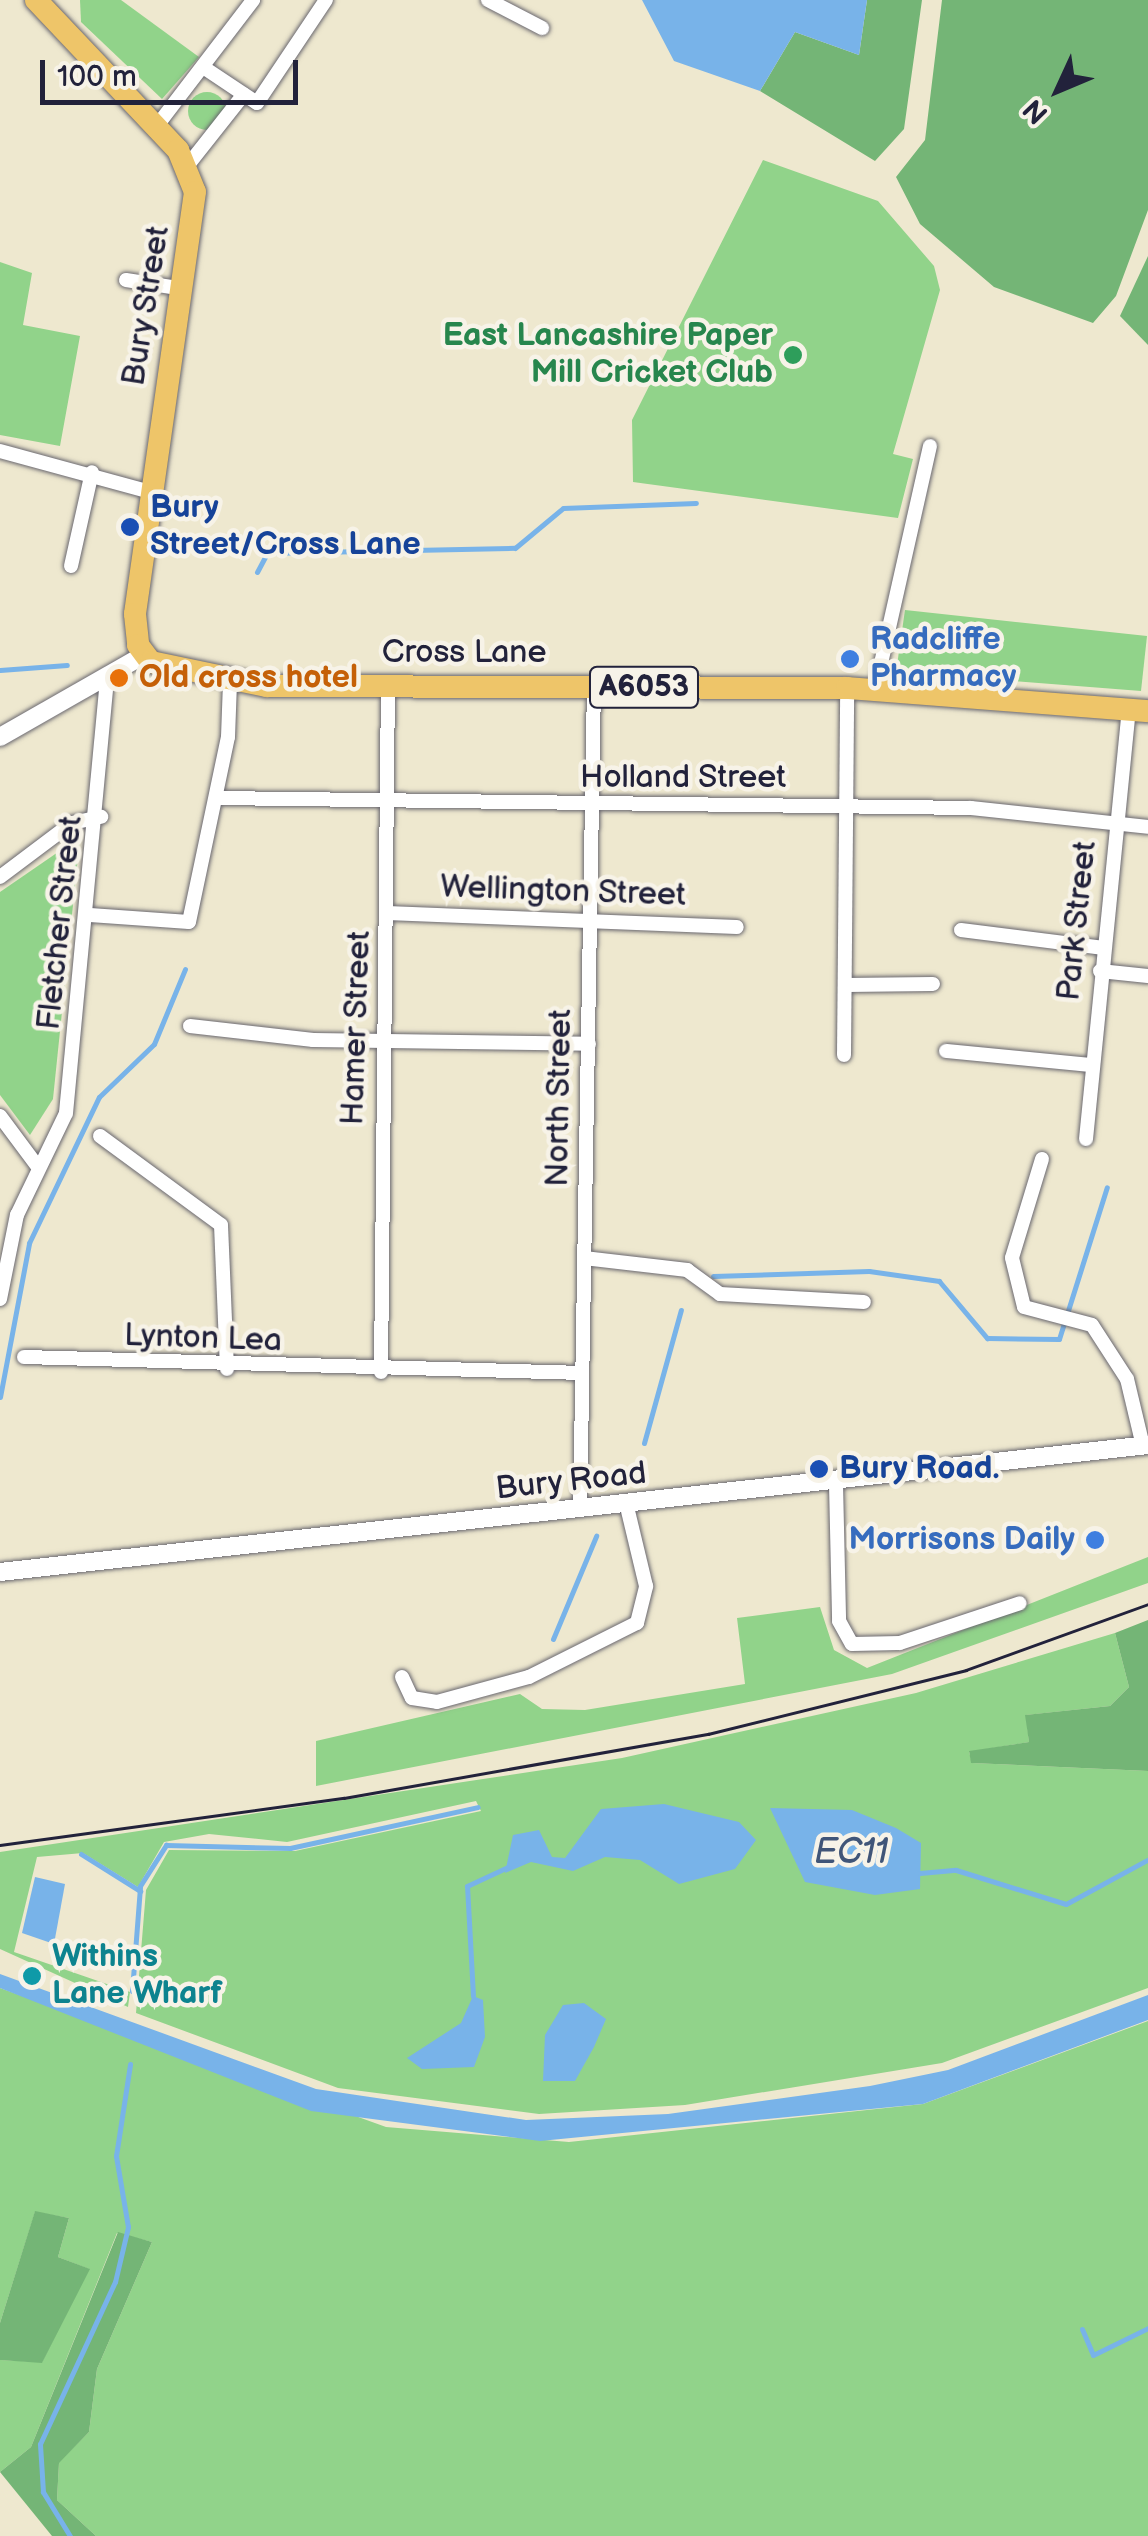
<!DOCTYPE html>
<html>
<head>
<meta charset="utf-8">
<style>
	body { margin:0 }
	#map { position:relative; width:1148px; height:2536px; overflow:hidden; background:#eee8cf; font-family:"Balsamiq Sans",sans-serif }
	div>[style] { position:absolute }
	.green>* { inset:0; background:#91d38a }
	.round { border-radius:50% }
	.forest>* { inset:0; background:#74b576 }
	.water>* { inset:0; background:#78b3e9 }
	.stream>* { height:5px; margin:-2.5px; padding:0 2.5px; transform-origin:2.5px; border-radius:2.5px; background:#78b3e9 }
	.roads { filter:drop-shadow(0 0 2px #69676f) drop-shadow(0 0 2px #69676f) }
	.minor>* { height:14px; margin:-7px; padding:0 7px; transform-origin:7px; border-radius:7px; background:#fff }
	.tertiary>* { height:18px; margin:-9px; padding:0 9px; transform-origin:9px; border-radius:9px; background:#fff }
	.primary>* { height:22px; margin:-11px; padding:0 11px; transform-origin:11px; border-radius:11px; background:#eec569 }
	.tram>* { height:2.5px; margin:-1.25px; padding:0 1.25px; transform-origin:1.25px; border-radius:1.25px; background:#22223b }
	.dots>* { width:28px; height:28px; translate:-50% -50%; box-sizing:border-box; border:5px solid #f7f3e8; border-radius:50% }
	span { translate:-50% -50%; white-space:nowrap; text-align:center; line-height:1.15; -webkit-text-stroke:9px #f7f3e8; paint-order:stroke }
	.shield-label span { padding:2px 8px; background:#f7f3e8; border:2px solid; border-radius:8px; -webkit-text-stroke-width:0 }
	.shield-label { font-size:30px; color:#22223b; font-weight:700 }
	.street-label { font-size:32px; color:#22223b }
	.leisure-label { font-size:32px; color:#27864d; font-weight:700 }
	.right { translate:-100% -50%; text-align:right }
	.transit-label { font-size:32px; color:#164399; font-weight:700 }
	.left { translate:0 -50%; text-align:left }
	.shop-label { font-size:32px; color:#366cbe; font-weight:700 }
	.food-label { font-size:32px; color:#c56008; font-weight:700 }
	.culture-label { font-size:32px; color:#0d838f; font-weight:700 }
	.water-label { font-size:35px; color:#405578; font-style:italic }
	.north { position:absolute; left:1008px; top:40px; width:100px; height:100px; -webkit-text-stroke:8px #f7f3e8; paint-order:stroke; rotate:226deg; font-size:28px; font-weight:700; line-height:40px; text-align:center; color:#22223b }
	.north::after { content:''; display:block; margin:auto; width:35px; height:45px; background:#22223b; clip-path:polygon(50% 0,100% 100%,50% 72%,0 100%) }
	.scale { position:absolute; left:40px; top:60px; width:258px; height:45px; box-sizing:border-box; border:5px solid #22223b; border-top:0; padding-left:12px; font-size:30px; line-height:35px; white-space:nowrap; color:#22223b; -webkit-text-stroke:8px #f7f3e8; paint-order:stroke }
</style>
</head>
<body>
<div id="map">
	<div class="green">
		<div style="clip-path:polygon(80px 0,121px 0,199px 57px,162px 99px,81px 22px)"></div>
		<div class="round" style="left:188px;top:92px;width:38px;height:38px"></div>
		<div style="clip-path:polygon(763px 160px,878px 201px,934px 266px,940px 290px,893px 454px,913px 459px,898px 518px,633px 482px,632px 420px)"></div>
		<div style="clip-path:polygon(0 262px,32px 273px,23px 325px,80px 336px,60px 446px,0 435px)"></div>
		<div style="clip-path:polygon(905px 610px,1147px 636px,1141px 691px,896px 672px)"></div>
		<div style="clip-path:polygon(80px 837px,53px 1099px,30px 1135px,0 1095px,0 892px)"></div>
		<div style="clip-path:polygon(1148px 1557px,1148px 1583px,892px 1674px,316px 1786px,316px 1741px,520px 1694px,542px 1709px,585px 1710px,745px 1684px,737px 1618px,820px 1607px,834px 1650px,867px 1668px)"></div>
		<div style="clip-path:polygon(1115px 1633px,1129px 1687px,1110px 1706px,1026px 1715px,1029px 1742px,969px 1752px,972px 1763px,1148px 1771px,1148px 1988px,942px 2063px,685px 2105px,539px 2114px,338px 2088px,136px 2013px,146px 1890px,169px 1850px,295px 1851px,481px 1811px,476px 1801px,287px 1842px,209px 1834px,164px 1842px,138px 1887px,83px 1853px,37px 1857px,14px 1952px,130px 1992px,128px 2007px,0 1949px,0 1852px,622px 1758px,916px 1693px)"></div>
		<div style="clip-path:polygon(0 1988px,386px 2127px,569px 2142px,923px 2104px,1148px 2021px,1148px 2536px,96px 2536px,57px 2500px,59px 2462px,89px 2432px,97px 2369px,152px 2242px,117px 2233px,31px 2447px,0 2472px,0 2360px,42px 2362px,89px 2269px,58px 2257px,69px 2218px,35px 2212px,0 2323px)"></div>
	</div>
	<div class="forest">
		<div style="clip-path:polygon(867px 0,922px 0,904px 129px,875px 161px,760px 91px,795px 32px,859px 55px)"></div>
		<div style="clip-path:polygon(942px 0,1148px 0,1148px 210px,1116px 296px,1093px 323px,994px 287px,920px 224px,896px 177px,925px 140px)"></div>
		<div style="clip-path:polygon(1148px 256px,1148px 345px,1120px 316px)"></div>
		<div style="clip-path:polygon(1148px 1620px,1148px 1771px,971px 1763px,969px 1751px,1029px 1742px,1025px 1715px,1110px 1706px,1129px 1687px,1115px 1633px)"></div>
		<div style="clip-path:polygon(35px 2211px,69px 2218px,58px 2257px,90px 2269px,42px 2363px,0 2360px,0 2323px)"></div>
		<div style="clip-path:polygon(118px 2232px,152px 2242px,97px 2369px,89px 2432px,59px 2463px,57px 2500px,96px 2536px,52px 2536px,0 2472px,31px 2447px)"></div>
	</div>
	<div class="water">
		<div style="clip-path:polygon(642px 0,867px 0,859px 55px,795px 32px,760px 91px,674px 61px)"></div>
		<div style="clip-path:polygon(664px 1804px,739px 1822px,756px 1840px,735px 1869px,679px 1884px,640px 1860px,605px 1857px,573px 1871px,531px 1862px,505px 1873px,513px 1835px,539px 1830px,552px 1857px,565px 1858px,601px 1809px)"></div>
		<div style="clip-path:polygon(770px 1808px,852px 1810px,896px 1828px,921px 1843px,920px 1889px,875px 1895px,805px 1882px)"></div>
		<div style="clip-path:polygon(35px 1877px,65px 1884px,54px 1944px,22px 1933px)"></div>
		<div style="clip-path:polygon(0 1974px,316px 2089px,526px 2120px,668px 2114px,870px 2086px,948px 2070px,1148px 1995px,1148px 2020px,923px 2104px,540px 2141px,311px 2111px,0 1988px)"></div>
		<div style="clip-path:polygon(473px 1996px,483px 2000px,485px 2037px,474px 2067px,422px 2069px,407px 2058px,461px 2023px)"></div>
		<div style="clip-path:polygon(584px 2003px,606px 2019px,594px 2047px,575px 2081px,543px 2081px,545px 2035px,563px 2005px)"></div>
	</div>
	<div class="stream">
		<div style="left:257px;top:572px;width:21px;rotate:-62deg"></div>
		<div style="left:267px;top:553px;width:248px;rotate:-1.2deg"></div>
		<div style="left:515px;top:548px;width:62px;rotate:-39.8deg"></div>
		<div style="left:563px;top:508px;width:133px;rotate:-2.2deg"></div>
		<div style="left:0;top:670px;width:67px;rotate:-4.3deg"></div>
		<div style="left:713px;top:1276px;width:156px;rotate:-1.8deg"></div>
		<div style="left:869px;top:1271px;width:71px;rotate:8.1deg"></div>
		<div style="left:939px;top:1281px;width:75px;rotate:49.9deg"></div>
		<div style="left:987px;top:1338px;width:72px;rotate:0.8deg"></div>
		<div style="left:1059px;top:1339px;width:159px;rotate:-72.5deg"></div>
		<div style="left:0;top:1397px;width:157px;rotate:-79.3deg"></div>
		<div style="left:29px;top:1243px;width:162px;rotate:-64.4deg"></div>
		<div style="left:99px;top:1097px;width:76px;rotate:-43.9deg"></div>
		<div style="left:154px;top:1044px;width:81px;rotate:-67.5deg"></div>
		<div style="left:644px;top:1443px;width:138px;rotate:-74.5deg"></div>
		<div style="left:553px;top:1639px;width:112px;rotate:-67.3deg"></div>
		<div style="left:81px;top:1854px;width:70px;rotate:32.1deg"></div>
		<div style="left:920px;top:1873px;width:36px;rotate:-5deg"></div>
		<div style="left:956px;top:1870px;width:115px;rotate:17.2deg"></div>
		<div style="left:1066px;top:1904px;width:92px;rotate:-28.5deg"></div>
		<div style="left:132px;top:1991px;width:105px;rotate:-85.6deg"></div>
		<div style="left:140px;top:1886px;width:49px;rotate:-57.6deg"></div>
		<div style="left:166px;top:1845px;width:124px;rotate:1.4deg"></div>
		<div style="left:290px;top:1848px;width:192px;rotate:-12.3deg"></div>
		<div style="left:473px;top:1996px;width:110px;rotate:-93.1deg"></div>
		<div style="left:467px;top:1886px;width:45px;rotate:-24.9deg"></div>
		<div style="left:1082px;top:2329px;width:28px;rotate:67deg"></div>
		<div style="left:1093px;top:2355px;width:61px;rotate:-26.1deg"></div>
		<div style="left:70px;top:2536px;width:52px;rotate:-121.5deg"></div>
		<div style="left:43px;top:2492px;width:48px;rotate:-93.6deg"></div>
		<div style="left:40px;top:2444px;width:179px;rotate:-65.2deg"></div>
		<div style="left:115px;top:2282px;width:57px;rotate:-76.7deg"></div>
		<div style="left:128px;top:2227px;width:72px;rotate:-99.6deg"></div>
		<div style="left:116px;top:2156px;width:93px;rotate:-81.3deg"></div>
	</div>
	<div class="roads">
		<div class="minor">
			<div style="left:488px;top:0;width:61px;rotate:27.4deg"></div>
			<div style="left:206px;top:69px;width:61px;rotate:33.7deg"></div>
			<div style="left:257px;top:103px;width:124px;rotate:-56.2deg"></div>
			<div style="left:156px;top:127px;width:160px;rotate:-52.6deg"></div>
			<div style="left:188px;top:165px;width:90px;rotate:-51.7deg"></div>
			<div style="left:126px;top:280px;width:59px;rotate:8.8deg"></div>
			<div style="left:0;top:451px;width:156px;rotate:15.2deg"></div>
			<div style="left:71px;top:566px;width:96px;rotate:-77.4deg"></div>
			<div style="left:875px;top:690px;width:250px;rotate:-77.3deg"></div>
			<div style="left:217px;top:798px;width:754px;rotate:0.76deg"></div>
			<div style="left:971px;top:808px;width:178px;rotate:6.1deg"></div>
			<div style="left:0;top:877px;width:90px;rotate:-36.9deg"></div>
			<div style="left:72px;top:823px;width:30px;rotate:-12deg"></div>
			<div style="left:387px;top:913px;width:350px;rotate:2.3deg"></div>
			<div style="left:90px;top:915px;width:99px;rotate:4deg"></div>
			<div style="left:189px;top:922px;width:189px;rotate:-78.1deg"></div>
			<div style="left:228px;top:737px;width:54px;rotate:-87.9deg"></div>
			<div style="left:961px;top:930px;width:144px;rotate:7.2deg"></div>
			<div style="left:1100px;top:971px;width:48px;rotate:5.9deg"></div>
			<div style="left:846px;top:985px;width:87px;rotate:-0.7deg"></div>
			<div style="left:190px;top:1026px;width:124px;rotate:6.5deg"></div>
			<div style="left:313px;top:1040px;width:276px;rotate:0.8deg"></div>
			<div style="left:946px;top:1051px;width:146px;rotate:5.5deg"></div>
			<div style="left:844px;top:1055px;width:367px;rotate:-89.5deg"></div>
			<div style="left:0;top:1116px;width:64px;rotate:53.3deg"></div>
			<div style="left:100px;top:1136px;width:150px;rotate:36.3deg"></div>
			<div style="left:221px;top:1225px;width:144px;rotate:87.6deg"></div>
			<div style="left:1086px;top:1139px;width:431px;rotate:-84.3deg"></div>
			<div style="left:1042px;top:1159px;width:103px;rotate:106.9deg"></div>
			<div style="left:1012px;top:1258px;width:50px;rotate:76.2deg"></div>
			<div style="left:1024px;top:1307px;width:70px;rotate:14.8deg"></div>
			<div style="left:1092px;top:1325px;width:64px;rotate:57.1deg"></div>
			<div style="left:1127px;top:1379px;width:69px;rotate:76.6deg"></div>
			<div style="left:584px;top:1258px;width:104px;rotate:6.6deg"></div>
			<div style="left:687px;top:1270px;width:41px;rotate:36deg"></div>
			<div style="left:720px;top:1294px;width:144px;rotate:3.2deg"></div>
			<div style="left:0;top:1299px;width:86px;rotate:-78.6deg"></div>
			<div style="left:17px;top:1215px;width:113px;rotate:-64.3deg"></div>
			<div style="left:66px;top:1113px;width:437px;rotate:-84.6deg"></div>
			<div style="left:24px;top:1357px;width:558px;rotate:1.64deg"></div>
			<div style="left:381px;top:1372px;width:687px;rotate:-89.42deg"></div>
			<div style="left:836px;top:1484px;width:137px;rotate:88.7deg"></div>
			<div style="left:839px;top:1621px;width:26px;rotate:61deg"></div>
			<div style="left:852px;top:1644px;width:48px;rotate:-1.2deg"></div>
			<div style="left:900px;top:1643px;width:126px;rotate:-18.4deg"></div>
			<div style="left:580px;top:1510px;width:823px;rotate:-89.03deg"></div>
			<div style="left:402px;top:1677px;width:23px;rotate:65deg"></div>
			<div style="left:412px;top:1698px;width:25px;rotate:9deg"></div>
			<div style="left:437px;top:1702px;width:95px;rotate:-15.2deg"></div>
			<div style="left:529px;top:1677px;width:121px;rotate:-26.6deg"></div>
			<div style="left:637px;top:1623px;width:38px;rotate:-76deg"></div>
			<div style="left:646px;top:1586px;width:81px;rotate:-103.5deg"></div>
		</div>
		<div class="tertiary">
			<div style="left:0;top:737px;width:166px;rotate:-29.7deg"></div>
			<div style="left:0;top:1572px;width:1155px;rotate:-6.31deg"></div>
		</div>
		<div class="primary">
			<div style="left:36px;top:0;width:207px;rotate:46.6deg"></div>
			<div style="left:178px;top:150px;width:45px;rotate:68deg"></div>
			<div style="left:195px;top:192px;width:426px;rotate:98.1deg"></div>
			<div style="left:135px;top:614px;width:31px;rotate:84deg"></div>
			<div style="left:138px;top:645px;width:21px;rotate:53deg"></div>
			<div style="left:151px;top:662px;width:118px;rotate:11.7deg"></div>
			<div style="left:267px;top:686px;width:580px;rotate:0.2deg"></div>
			<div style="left:847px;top:688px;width:302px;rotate:4.4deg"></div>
		</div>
	</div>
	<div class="tram">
		<div style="left:0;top:1845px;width:347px;rotate:-7.8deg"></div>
		<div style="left:344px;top:1798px;width:370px;rotate:-10deg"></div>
		<div style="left:708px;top:1734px;width:266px;rotate:-13.9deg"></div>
		<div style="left:966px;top:1670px;width:194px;rotate:-19.9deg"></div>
	</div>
	<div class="dots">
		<div style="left:793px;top:355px;background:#2e9e5b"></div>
		<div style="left:130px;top:527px;background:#1a4fb4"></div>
		<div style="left:850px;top:659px;background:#3f7fe0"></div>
		<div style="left:119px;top:678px;background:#e8710a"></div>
		<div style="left:819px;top:1469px;background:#1a4fb4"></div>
		<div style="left:1095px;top:1540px;background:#3f7fe0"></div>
		<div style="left:32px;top:1976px;background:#0f9aa8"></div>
	</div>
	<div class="shield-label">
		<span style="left:644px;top:687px">A6053</span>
	</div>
	<div class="street-label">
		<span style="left:147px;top:306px;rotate:-81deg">Bury Street</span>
		<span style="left:464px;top:653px">Cross Lane</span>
		<span style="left:683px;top:778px">Holland Street</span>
		<span style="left:563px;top:892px;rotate:2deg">Wellington Street</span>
		<span style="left:1078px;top:921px;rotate:-84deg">Park Street</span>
		<span style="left:61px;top:923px;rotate:-84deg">Fletcher Street</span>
		<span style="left:357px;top:1028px;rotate:-88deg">Hamer Street</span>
		<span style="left:560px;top:1098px;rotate:-89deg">North Street</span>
		<span style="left:203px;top:1339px;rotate:2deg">Lynton Lea</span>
		<span style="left:571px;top:1482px;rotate:-6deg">Bury Road</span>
	</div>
	<div class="leisure-label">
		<span class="right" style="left:773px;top:355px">East Lancashire Paper<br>Mill Cricket Club</span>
	</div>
	<div class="transit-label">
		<span class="left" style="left:150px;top:527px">Bury<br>Street/Cross Lane</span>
		<span class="left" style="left:839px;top:1469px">Bury Road.</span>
	</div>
	<div class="shop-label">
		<span class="left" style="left:870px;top:659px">Radcliffe<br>Pharmacy</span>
		<span class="right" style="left:1075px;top:1540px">Morrisons Daily</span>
	</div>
	<div class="food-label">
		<span class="left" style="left:139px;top:678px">Old cross hotel</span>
	</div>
	<div class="culture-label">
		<span class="left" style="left:52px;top:1976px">Withins<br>Lane Wharf</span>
	</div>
	<div class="water-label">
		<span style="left:851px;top:1853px">EC11</span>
	</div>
	<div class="north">N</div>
	<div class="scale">100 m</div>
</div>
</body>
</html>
